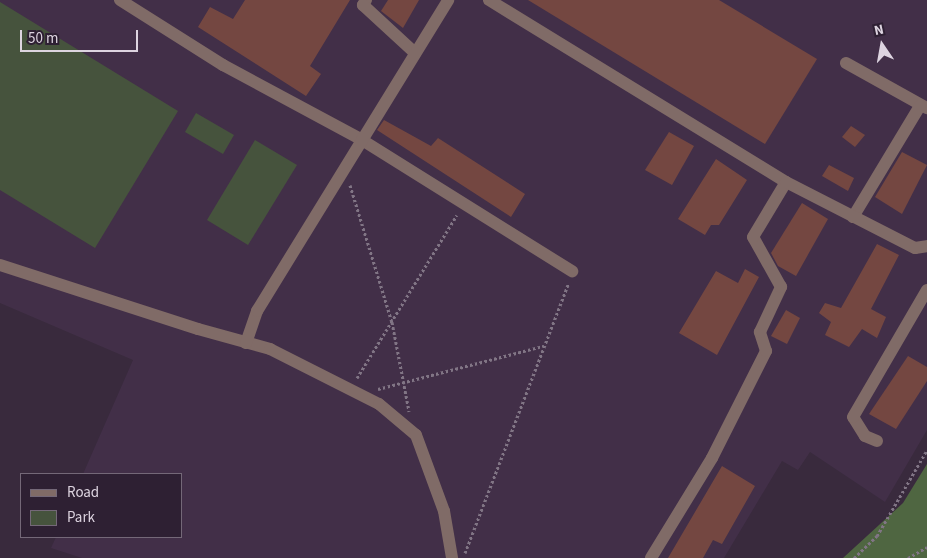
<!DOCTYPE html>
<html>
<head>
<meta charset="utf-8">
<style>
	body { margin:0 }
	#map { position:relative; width:927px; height:558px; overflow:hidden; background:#392a3d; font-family:"Source Sans 3",sans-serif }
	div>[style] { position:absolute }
	.built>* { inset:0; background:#422f48 }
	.green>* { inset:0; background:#46533d }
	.forest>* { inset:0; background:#4f6641 }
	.building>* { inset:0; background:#744741 }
	.path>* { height:3px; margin-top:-1.5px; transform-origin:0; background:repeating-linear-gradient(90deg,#817585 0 2.5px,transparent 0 5px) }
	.minor>* { height:12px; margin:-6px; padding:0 6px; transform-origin:6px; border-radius:6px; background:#806b67 }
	span { translate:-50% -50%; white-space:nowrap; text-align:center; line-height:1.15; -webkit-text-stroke:5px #2e2033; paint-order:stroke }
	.legend { position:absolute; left:20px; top:473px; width:162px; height:65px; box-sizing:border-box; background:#2e2033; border:1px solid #746878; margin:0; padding:6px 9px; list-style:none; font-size:15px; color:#ddd4e0 }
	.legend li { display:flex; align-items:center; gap:10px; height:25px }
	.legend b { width:25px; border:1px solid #746878 }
	.north { position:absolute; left:857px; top:20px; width:50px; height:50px; -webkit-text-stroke:4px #2e2033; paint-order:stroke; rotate:348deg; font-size:14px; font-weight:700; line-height:20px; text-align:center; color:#ddd4e0 }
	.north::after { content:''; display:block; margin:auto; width:18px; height:22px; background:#ddd4e0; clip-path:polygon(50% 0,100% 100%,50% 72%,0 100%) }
	.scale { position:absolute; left:20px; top:30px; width:118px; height:22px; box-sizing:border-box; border:2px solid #ddd4e0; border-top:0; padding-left:6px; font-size:15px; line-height:18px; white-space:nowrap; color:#ddd4e0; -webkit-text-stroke:4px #2e2033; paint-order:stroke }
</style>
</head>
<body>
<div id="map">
	<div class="built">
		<div style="clip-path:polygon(0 0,927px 0,927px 430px,885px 502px,810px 452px,798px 470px,782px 461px,724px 558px,82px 558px,51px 548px,56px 537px,181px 537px,181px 474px,83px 474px,133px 360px,0 303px)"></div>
	</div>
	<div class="green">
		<div style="clip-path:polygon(0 2px,178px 111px,95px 248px,0 190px)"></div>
		<div style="clip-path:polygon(196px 113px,234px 135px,223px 154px,185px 132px)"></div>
		<div style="clip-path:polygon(255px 140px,297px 165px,248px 245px,207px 220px)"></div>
	</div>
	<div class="forest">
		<div style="clip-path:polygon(927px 464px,927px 558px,843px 558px,903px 503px)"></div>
	</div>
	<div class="building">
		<div style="clip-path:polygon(245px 0,350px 0,310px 66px,321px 74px,306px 96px,198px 27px,210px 7px,233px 19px)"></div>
		<div style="clip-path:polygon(388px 0,419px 0,403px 28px,381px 11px)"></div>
		<div style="clip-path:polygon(528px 0,719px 0,817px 59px,765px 144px)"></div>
		<div style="clip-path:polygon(384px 120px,431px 146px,438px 138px,525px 194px,511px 217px,377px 130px)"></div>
		<div style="clip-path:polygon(851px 126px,865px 135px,855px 147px,842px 137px)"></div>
		<div style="clip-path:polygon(669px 132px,694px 146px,672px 185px,645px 170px)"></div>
		<div style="clip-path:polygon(902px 152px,927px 165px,902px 214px,875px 197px)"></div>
		<div style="clip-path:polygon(716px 159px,747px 180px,719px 225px,711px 225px,705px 235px,678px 219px)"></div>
		<div style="clip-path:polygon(829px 165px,854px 178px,848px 191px,822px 176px)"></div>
		<div style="clip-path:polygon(802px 203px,828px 219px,796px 276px,778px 266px,771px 253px)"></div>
		<div style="clip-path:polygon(877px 244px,899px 255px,871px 309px,886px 317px,877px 338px,862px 329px,849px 347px,825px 335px,831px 322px,819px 313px,825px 303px,841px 308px)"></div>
		<div style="clip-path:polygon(745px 269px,759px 277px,717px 355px,679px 333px,716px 271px,738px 283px)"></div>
		<div style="clip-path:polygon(786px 310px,800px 318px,787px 344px,771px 336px)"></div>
		<div style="clip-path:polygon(908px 356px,927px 367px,927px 381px,896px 429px,869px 414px)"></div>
		<div style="clip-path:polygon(722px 466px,755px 486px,722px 544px,713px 540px,703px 558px,668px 558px)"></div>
	</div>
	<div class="path">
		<div style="left:350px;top:185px;width:143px;rotate:73deg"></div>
		<div style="left:392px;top:322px;width:91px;rotate:79.2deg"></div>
		<div style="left:357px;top:378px;width:191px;rotate:-58.5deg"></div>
		<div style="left:378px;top:389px;width:171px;rotate:-14.6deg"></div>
		<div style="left:465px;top:553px;width:288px;rotate:-69deg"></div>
		<div style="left:854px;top:558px;width:32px;rotate:-44deg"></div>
		<div style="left:877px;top:536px;width:99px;rotate:-59.8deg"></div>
		<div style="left:908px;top:558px;width:22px;rotate:-30deg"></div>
	</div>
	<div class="minor">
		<div style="left:120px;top:0;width:122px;rotate:32.3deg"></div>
		<div style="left:223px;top:65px;width:158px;rotate:28.3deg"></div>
		<div style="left:362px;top:140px;width:248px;rotate:32deg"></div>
		<div style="left:366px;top:0;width:6px;rotate:121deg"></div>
		<div style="left:363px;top:5px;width:71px;rotate:42.7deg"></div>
		<div style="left:489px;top:0;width:348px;rotate:31.5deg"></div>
		<div style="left:846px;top:63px;width:93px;rotate:29.1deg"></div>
		<div style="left:853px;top:217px;width:130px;rotate:-58.9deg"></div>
		<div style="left:0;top:265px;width:208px;rotate:17.9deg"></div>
		<div style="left:198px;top:329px;width:75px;rotate:15.5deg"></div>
		<div style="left:270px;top:349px;width:122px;rotate:26.8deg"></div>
		<div style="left:379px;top:404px;width:48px;rotate:40deg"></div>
		<div style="left:416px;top:435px;width:81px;rotate:69.8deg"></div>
		<div style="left:444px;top:511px;width:48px;rotate:80.3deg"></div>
		<div style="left:246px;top:343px;width:34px;rotate:-71deg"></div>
		<div style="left:257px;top:311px;width:365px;rotate:-58.4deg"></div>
		<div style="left:877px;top:441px;width:13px;rotate:-157deg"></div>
		<div style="left:865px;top:436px;width:22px;rotate:-122deg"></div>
		<div style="left:853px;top:417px;width:147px;rotate:-59.8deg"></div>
		<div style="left:651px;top:558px;width:117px;rotate:-58.6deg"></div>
		<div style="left:712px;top:458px;width:120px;rotate:-63.2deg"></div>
		<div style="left:766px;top:351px;width:20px;rotate:-108deg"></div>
		<div style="left:760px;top:332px;width:50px;rotate:-65deg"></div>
		<div style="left:781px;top:287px;width:57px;rotate:-119.2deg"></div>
		<div style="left:753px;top:237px;width:64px;rotate:-59deg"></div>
		<div style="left:786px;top:182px;width:145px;rotate:27.1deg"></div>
		<div style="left:915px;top:248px;width:12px;rotate:-9deg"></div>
	</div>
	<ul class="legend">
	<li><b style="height:6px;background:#806b67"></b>Road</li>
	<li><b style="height:14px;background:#46533d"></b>Park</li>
	</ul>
	<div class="north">N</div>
	<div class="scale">50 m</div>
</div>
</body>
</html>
